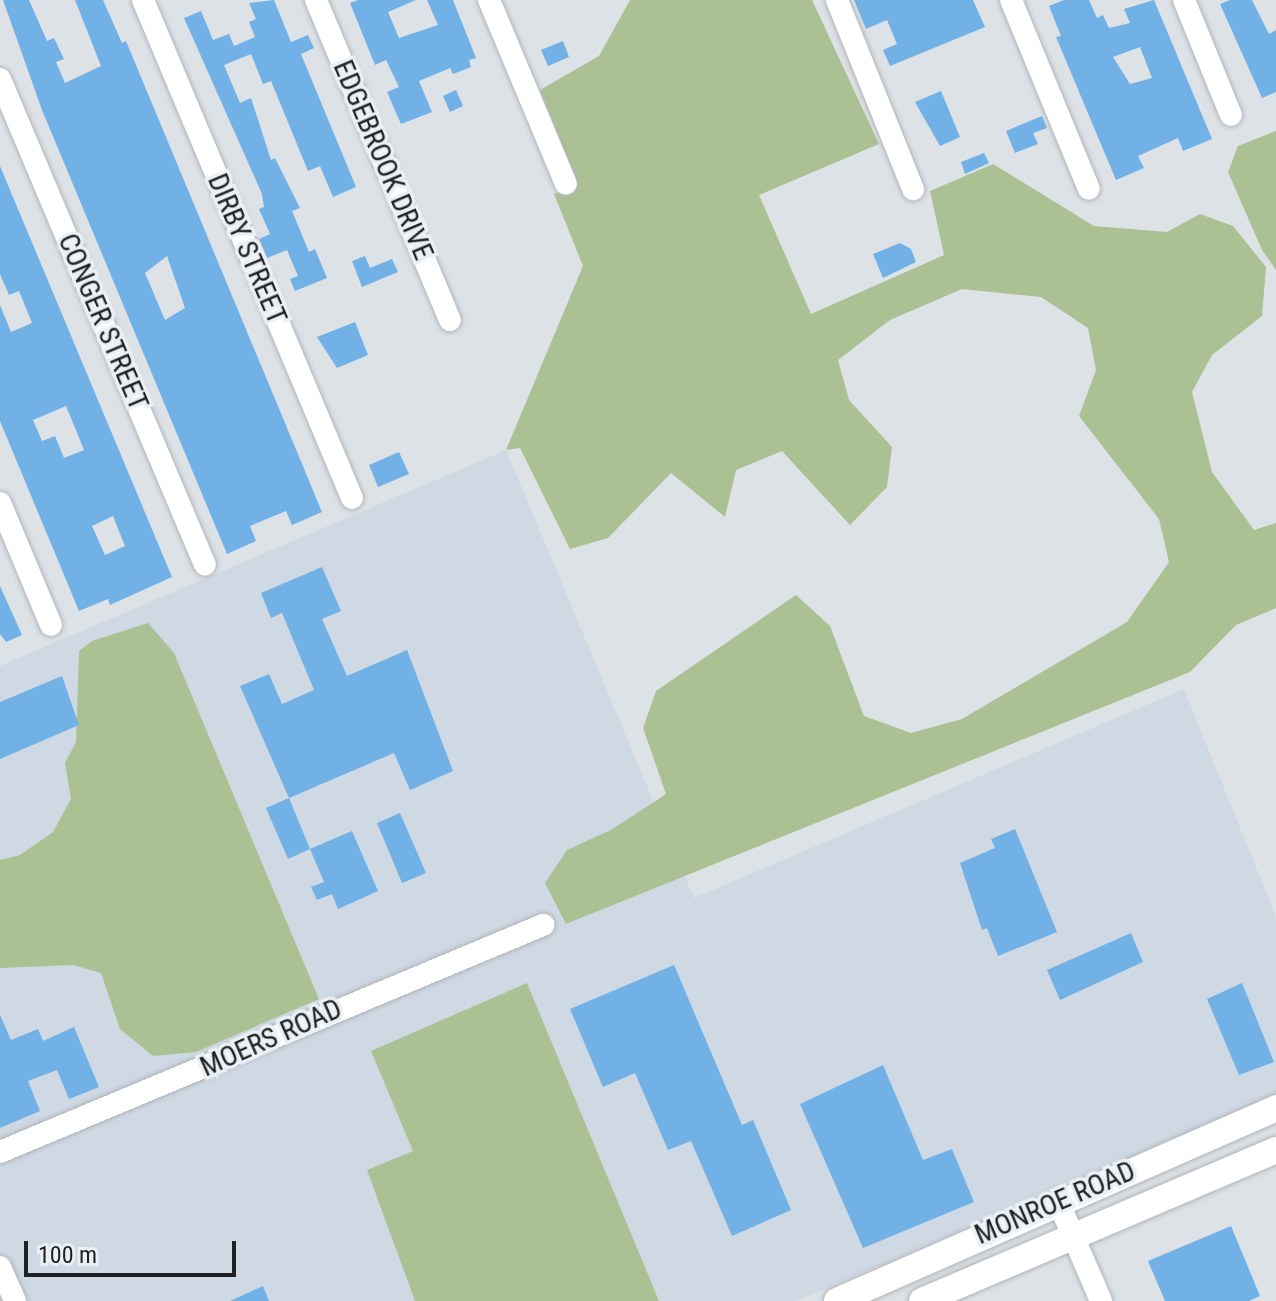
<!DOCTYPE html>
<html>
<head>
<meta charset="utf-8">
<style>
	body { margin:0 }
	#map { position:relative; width:1276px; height:1301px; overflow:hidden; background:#dde2e7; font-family:"Roboto Condensed",sans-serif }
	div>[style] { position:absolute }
	.built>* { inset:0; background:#ced9e4 }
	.green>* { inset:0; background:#abc193 }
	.building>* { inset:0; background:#71b1e6 }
	.roads { filter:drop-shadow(0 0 2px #b0b5ba) drop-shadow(0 0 2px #b0b5ba) }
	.minor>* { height:22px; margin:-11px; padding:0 11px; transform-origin:11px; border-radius:11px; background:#fff }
	.major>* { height:26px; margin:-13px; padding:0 13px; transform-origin:13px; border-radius:13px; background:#fff }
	span { translate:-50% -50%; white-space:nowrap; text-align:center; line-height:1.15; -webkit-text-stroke:7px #eaf0f4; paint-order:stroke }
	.street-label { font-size:28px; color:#1f2123 }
	.scale { position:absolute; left:24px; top:1241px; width:212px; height:36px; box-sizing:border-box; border:4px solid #1f2123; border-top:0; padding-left:10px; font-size:24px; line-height:28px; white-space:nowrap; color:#1f2123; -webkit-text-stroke:6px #eaf0f4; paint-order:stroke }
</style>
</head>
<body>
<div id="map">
	<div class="built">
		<div style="clip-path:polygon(506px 450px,694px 898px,1184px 689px,1276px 917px,1276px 1096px,796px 1301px,0 1301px,0 666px)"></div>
	</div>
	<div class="green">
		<div style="clip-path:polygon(630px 0,812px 0,879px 144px,759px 195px,811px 314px,944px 255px,930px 191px,993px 164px,1094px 226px,1167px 232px,1200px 214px,1233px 226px,1266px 267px,1262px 316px,1212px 355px,1192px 392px,1212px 472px,1254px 530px,1276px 523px,1276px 608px,1236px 625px,1190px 672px,566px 924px,545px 883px,567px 850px,611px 830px,666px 794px,643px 728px,656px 691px,796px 595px,830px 626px,864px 716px,911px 733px,962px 719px,1127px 622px,1169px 562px,1159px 519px,1079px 416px,1096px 370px,1088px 328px,1041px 297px,962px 289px,890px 320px,838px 360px,849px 400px,892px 447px,887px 487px,850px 525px,782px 451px,736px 470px,725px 517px,671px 473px,608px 538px,570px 549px,520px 448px,506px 450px,583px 266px,554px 194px,578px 185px,540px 90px,599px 56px)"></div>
		<div style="clip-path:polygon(1276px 131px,1276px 270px,1262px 250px,1228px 172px,1238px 146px)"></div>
		<div style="clip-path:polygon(148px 623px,174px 653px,319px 999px,196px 1052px,153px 1056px,120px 1029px,101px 973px,73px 965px,0 968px,0 860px,20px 855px,53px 832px,71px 799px,65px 763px,76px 742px,79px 651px,92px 641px)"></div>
		<div style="clip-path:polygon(527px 983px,659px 1301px,415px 1301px,367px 1170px,413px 1151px,371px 1051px)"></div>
	</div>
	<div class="building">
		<div style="clip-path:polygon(evenodd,3px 0,29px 0,47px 41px,54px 38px,64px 59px,56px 62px,65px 83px,101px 66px,75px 0,103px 0,122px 43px,126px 41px,322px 512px,292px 525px,286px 511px,250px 526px,256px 541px,227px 554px,42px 110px,3px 0,167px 256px,185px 308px,165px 320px,145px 273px,167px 256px)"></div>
		<div style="clip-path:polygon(274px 0,291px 42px,308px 35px,314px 48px,301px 54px,356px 187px,333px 197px,320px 166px,308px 171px,271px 81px,263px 84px,251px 54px,224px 65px,240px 103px,251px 98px,271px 160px,275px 158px,300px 208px,292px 211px,309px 252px,315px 249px,327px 278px,295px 291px,290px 279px,298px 276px,287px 250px,267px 258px,259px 239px,270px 234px,259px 209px,264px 207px,262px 194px,184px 18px,201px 11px,213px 40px,229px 34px,234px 46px,255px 37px,249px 22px,256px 19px,249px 3px)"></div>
		<div style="clip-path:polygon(358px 0,416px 0,388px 12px,399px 38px,438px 25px,427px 0,453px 0,476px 58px,469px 60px,471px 67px,453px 74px,450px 68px,419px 81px,432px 112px,401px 124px,387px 92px,399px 87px,386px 60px,375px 65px,350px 3px)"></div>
		<div style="clip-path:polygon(854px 0,973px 0,985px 27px,890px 66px,883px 50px,897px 44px,887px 20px,866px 29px)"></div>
		<div style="clip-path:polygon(evenodd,1064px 0,1089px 0,1097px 18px,1103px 15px,1109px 28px,1130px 23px,1124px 9px,1154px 0,1212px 139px,1183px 151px,1178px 138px,1138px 156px,1144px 168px,1116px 180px,1056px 37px,1061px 36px,1049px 6px,1064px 0,1140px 47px,1152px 78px,1130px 84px,1113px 57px,1140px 47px)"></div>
		<div style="clip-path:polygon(1230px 0,1252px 0,1269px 34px,1276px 30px,1276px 92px,1262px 98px,1220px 4px)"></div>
		<div style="clip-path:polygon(563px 41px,569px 57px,548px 66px,541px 50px)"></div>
		<div style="clip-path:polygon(456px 90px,463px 106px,450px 112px,443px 96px)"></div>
		<div style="clip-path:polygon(941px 91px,960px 137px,940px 146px,915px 102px)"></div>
		<div style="clip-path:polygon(1042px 116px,1047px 128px,1033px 133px,1038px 144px,1015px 153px,1006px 131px)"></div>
		<div style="clip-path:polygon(984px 153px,989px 163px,965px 174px,961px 162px)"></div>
		<div style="clip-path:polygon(evenodd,0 166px,172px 577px,110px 605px,108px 599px,79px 611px,0 421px,0 305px,11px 332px,32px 323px,19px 291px,9px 295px,0 274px,0 166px,66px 406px,84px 450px,64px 458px,55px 436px,42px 441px,33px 420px,66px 406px,0 166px,113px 516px,125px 546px,105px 555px,92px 526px,113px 516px)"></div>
		<div style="clip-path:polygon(900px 243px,911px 249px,916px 262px,883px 278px,873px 254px)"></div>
		<div style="clip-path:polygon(365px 256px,370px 268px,392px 259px,398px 272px,362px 287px,352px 261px)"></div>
		<div style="clip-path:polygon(355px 322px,368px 355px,337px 368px,317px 337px)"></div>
		<div style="clip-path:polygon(399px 452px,409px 474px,378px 487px,369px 465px)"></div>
		<div style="clip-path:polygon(322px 567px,341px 611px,322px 619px,347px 676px,407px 650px,453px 771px,410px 790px,394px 753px,289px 798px,240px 686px,269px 674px,282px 704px,314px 690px,282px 613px,271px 618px,261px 593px)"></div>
		<div style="clip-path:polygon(0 586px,22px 635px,6px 642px,0 634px)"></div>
		<div style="clip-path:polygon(62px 676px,79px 725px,0 759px,0 702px)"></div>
		<div style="clip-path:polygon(289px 798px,310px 849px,288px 859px,266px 808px)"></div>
		<div style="clip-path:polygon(400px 813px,426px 873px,402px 883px,377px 823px)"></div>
		<div style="clip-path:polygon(1015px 829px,1057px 932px,998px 956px,987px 928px,982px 930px,960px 863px,995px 848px,991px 839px)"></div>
		<div style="clip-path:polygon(352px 831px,378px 891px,338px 909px,332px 894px,317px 900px,311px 887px,324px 882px,310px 849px)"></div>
		<div style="clip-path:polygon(1131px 933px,1143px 962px,1060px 1000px,1047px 970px)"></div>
		<div style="clip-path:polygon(674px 965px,742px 1125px,753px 1120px,791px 1210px,732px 1236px,691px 1141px,668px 1150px,635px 1073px,603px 1087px,570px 1009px)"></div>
		<div style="clip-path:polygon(1242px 983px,1274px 1062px,1239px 1075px,1207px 999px)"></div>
		<div style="clip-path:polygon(0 1015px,11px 1040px,38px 1029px,43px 1041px,74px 1027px,99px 1087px,69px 1099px,57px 1070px,28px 1081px,40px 1111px,0 1128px)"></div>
		<div style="clip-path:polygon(883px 1065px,923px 1160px,952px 1149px,974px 1202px,863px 1248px,800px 1104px)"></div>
		<div style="clip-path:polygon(1231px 1226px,1260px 1296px,1249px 1301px,1165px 1301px,1148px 1261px)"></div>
		<div style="clip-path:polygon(263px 1286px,269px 1301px,230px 1301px)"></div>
	</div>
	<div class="roads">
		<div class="minor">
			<div style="left:143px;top:0;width:540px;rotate:67.23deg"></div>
			<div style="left:316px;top:0;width:347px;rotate:67.3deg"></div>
			<div style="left:489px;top:0;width:199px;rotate:67.3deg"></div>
			<div style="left:837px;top:0;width:204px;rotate:68.1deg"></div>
			<div style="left:1011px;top:0;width:204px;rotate:67.6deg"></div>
			<div style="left:1184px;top:0;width:124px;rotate:67.8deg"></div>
			<div style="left:0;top:79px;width:527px;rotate:67.13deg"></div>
			<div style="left:0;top:503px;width:132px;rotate:67.3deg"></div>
			<div style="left:0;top:1152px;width:589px;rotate:-22.69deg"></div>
			<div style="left:1058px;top:1201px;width:109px;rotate:66.7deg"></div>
			<div style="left:0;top:1267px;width:37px;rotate:66deg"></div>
		</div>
		<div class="major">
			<div style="left:837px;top:1301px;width:480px;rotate:-23.7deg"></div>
			<div style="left:922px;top:1301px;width:385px;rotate:-23.1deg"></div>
		</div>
	</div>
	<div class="street-label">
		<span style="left:383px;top:160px;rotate:67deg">EDGEBROOK DRIVE</span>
		<span style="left:247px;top:249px;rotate:67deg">DIRBY STREET</span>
		<span style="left:103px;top:322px;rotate:67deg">CONGER STREET</span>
		<span style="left:271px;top:1038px;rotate:-24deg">MOERS ROAD</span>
		<span style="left:1055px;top:1203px;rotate:-23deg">MONROE ROAD</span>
	</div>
	<div class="scale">100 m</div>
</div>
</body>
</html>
